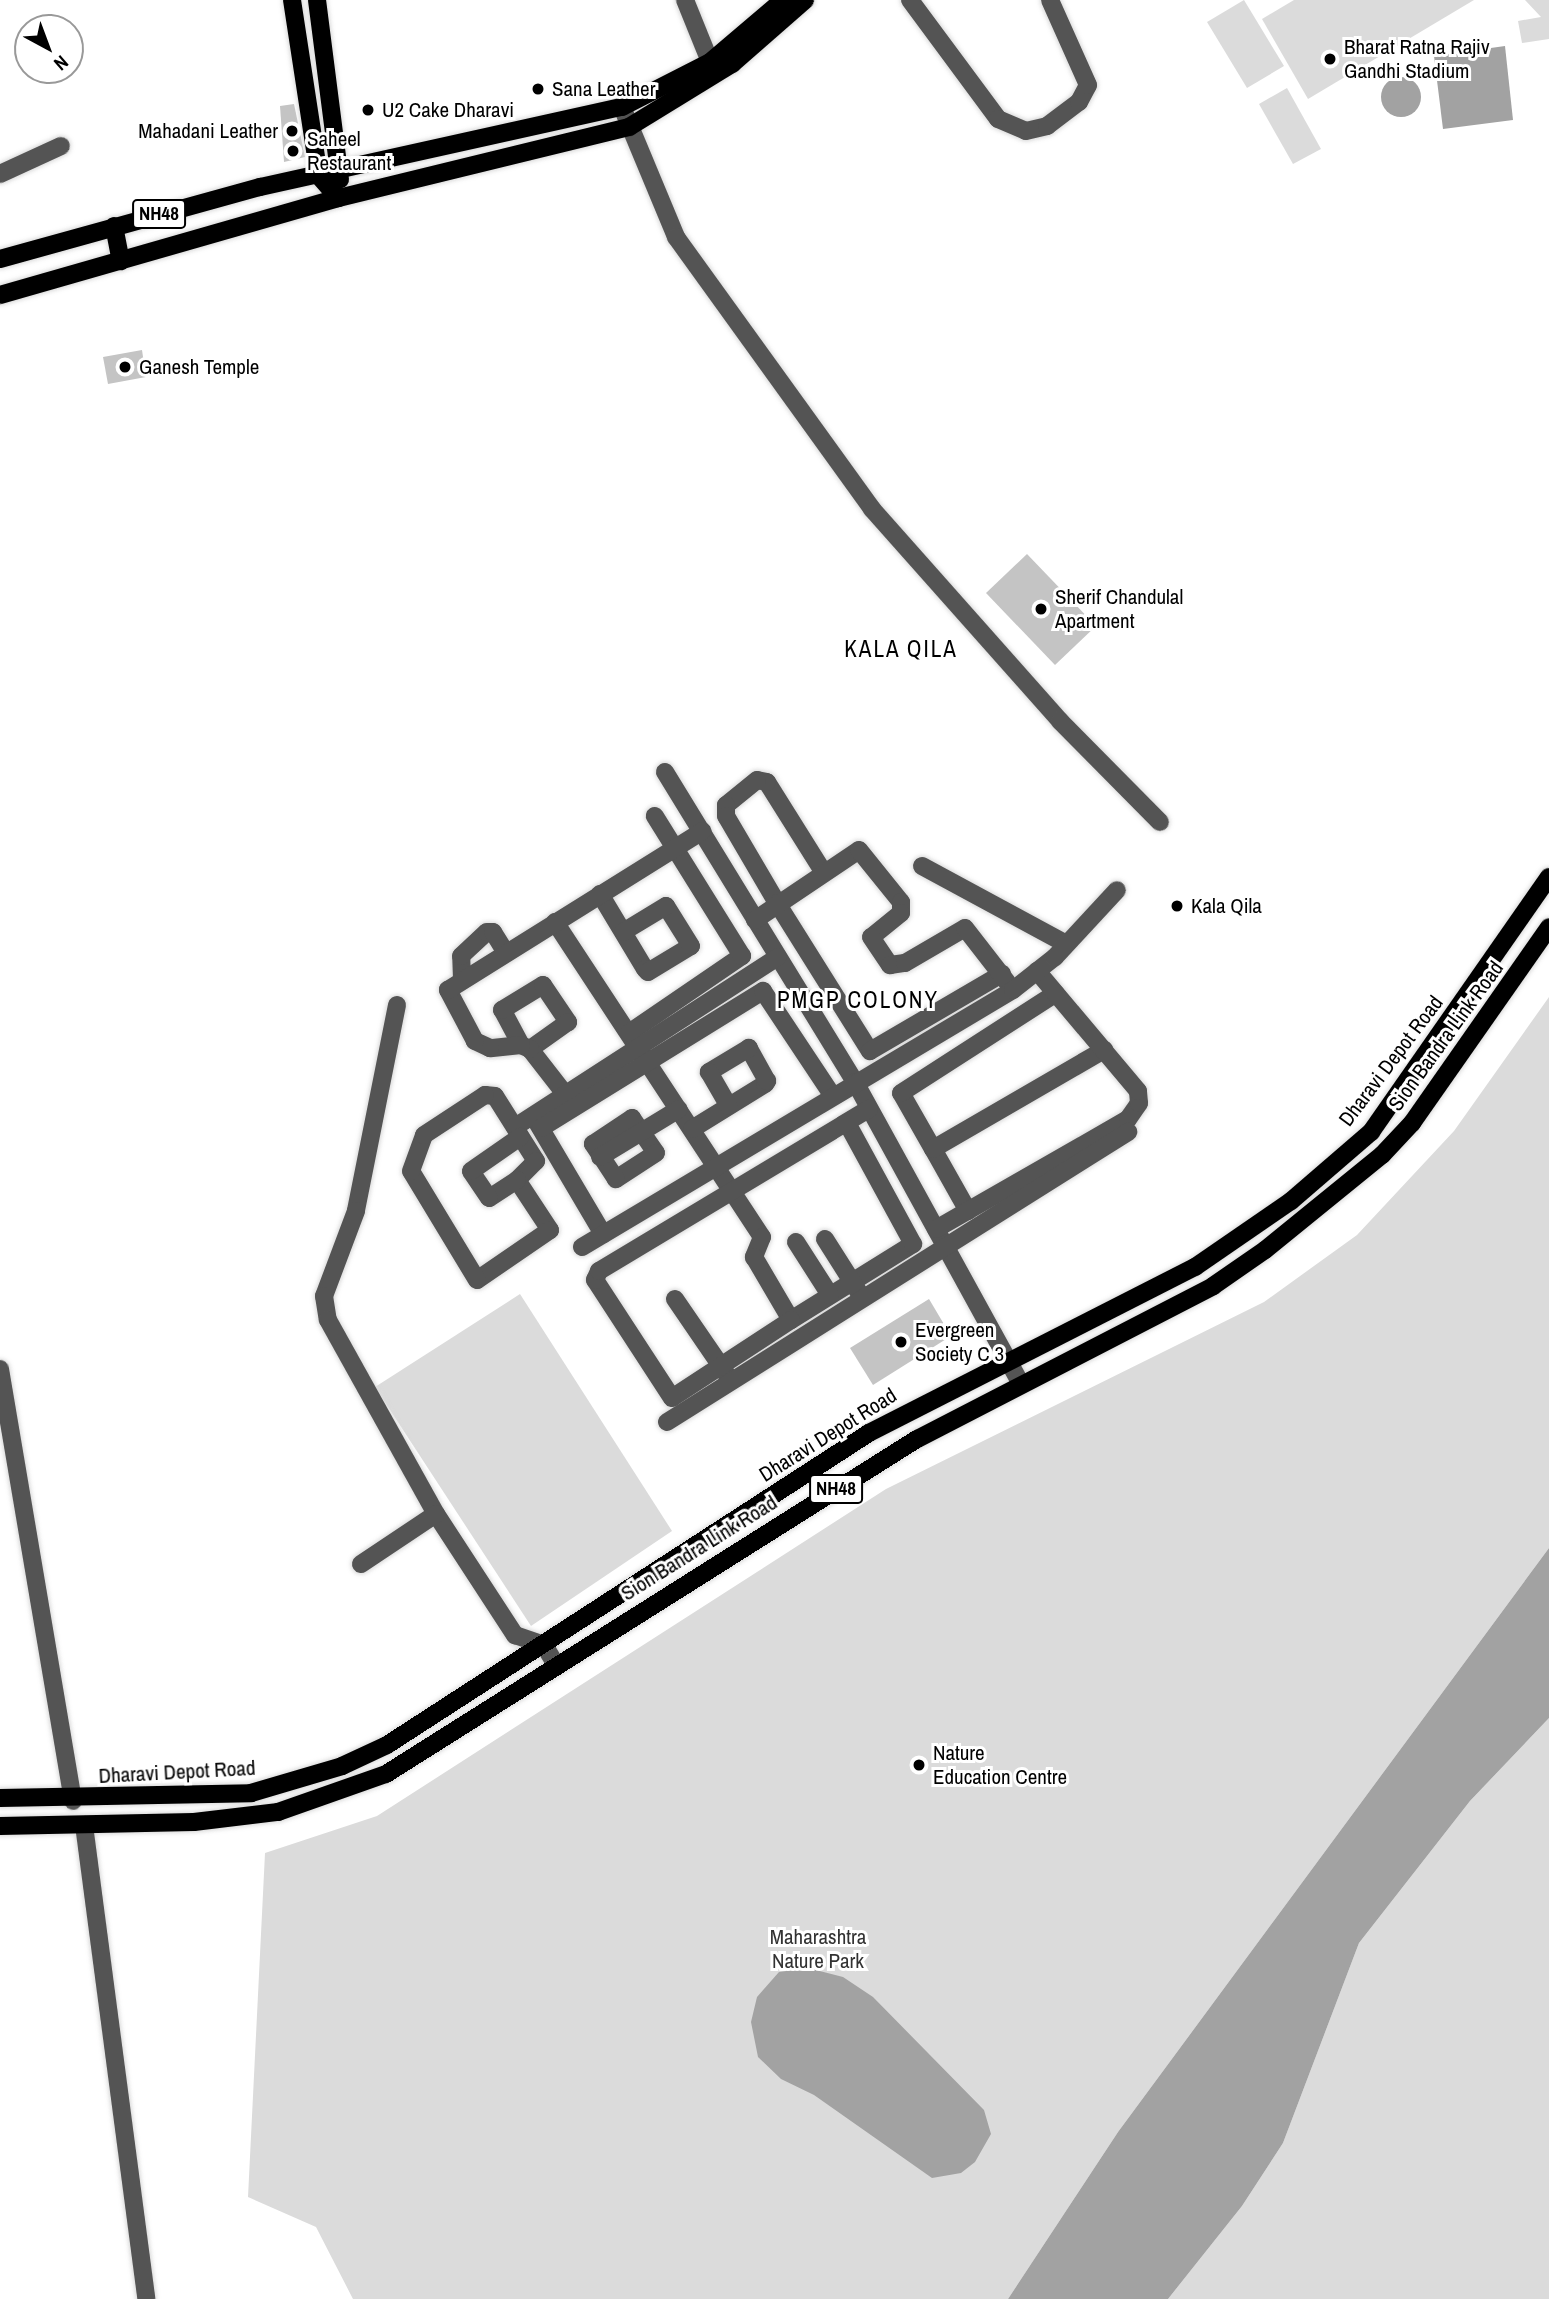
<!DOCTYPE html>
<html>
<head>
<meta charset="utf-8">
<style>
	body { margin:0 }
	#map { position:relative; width:1549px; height:2299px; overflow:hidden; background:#fff; font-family:"Archivo Narrow",sans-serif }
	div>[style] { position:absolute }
	.green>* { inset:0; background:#dbdbdb }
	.water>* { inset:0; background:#a2a2a2 }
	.round { border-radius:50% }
	.building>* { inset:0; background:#c4c4c4 }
	.roads { filter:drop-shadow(0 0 2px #dbdbdb) drop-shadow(0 0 2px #dbdbdb) }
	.minor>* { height:18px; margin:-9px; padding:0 9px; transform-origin:9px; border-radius:9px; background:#545454 }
	.major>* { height:18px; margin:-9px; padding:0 9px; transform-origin:9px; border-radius:9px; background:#000 }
	.dots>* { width:19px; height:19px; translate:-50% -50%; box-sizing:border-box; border:4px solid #fff; border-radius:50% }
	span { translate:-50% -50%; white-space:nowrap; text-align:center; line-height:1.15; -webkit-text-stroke:6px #fff; paint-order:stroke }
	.shield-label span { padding:2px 5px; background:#fff; border:2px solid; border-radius:5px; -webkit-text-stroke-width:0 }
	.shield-label { font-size:19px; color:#000; font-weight:700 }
	.poi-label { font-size:21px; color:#000 }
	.left { translate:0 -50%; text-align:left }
	.right { translate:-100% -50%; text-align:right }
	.street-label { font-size:21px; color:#000 }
	.park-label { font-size:21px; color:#323232 }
	.neighbourhood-label { font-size:23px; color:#000; letter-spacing:2px }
	.north { position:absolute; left:14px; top:14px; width:70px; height:70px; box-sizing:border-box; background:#fff; border:2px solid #999; border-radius:50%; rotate:139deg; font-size:19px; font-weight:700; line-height:28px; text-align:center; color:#000 }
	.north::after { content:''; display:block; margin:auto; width:24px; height:32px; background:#000; clip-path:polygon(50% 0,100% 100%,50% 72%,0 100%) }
</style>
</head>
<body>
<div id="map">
	<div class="green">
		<div style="clip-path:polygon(1244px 0,1284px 66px,1247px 88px,1207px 22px)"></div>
		<div style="clip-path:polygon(1294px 0,1474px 0,1308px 99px,1262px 19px)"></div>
		<div style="clip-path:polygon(1525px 0,1549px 0,1549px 39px,1522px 43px,1518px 21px,1541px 17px)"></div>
		<div style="clip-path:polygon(1287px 88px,1321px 149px,1293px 164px,1259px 104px)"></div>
		<div style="clip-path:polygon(1549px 997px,1549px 1548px,1118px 2132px,1008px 2299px,353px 2299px,316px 2227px,248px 2197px,265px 1853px,377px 1816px,886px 1489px,1264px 1302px,1357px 1235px,1454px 1131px)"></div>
		<div style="clip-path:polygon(520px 1294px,672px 1531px,531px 1626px,375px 1387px)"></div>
		<div style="clip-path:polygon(1549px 1718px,1549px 2299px,1168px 2299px,1242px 2206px,1283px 2143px,1359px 1943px,1470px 1801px)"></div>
	</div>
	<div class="water">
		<div style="clip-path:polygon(1505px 46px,1513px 120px,1443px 129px,1434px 56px)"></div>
		<div class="round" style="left:1381px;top:77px;width:40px;height:40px"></div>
		<div style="clip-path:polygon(1549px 1548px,1549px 1718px,1470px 1801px,1359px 1943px,1283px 2143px,1242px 2206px,1168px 2299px,1008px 2299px,1118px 2132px)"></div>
		<div style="clip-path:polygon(808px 1968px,843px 1977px,873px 1997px,984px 2110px,991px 2134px,975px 2162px,961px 2173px,932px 2178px,814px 2095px,781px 2079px,758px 2057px,751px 2022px,757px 1997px,779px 1972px)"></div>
	</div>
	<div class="building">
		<div style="clip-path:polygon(294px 104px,305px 157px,284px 162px,280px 106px)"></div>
		<div style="clip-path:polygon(142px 350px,146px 377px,108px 384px,103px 357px)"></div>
		<div style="clip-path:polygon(1027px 554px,1096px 626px,1055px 665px,986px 593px)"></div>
		<div style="clip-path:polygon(929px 1299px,951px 1336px,873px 1385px,850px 1348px)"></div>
	</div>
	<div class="roads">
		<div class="minor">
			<div style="left:685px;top:0;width:67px;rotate:68deg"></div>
			<div style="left:910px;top:0;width:148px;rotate:53.5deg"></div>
			<div style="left:998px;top:119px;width:30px;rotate:23deg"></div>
			<div style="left:1026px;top:131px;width:22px;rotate:-13deg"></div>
			<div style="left:1047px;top:126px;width:40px;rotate:-37deg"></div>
			<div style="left:1079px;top:102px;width:19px;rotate:-62deg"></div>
			<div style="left:1088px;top:85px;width:93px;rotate:-114.1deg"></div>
			<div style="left:622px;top:107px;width:141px;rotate:67.4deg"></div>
			<div style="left:676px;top:237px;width:335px;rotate:54.2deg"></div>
			<div style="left:872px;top:509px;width:283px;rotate:48.4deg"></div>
			<div style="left:1060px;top:721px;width:142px;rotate:45.3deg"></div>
			<div style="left:0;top:174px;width:67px;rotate:-24.7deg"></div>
			<div style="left:665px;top:772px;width:364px;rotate:58.5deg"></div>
			<div style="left:855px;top:1082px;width:345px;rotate:61.2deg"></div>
			<div style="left:922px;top:866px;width:164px;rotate:28.4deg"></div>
			<div style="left:824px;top:873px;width:107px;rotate:-122.1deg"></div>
			<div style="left:767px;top:782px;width:10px;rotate:-169deg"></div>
			<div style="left:757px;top:780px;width:40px;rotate:141deg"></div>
			<div style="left:726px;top:805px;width:11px;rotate:90deg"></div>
			<div style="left:726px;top:816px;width:101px;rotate:59.6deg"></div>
			<div style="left:777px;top:903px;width:175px;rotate:57.9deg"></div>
			<div style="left:870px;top:1051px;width:153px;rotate:-30.3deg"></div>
			<div style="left:600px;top:894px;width:87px;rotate:59deg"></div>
			<div style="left:645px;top:969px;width:4px;rotate:45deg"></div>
			<div style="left:648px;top:972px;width:50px;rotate:-31.2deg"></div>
			<div style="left:691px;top:946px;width:47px;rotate:-122deg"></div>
			<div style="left:666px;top:906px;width:50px;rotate:148.8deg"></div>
			<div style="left:755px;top:920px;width:125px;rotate:-33.9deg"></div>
			<div style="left:859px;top:850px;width:67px;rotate:51.1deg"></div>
			<div style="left:901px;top:902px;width:11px;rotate:90deg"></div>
			<div style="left:901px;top:913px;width:38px;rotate:141deg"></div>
			<div style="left:871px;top:937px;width:34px;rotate:56deg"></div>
			<div style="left:890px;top:965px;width:15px;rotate:-8deg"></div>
			<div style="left:905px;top:963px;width:69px;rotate:-30.3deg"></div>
			<div style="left:965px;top:928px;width:68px;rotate:52.1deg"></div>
			<div style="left:555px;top:922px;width:377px;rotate:56.7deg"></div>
			<div style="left:762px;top:1237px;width:22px;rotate:112deg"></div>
			<div style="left:754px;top:1257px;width:73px;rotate:59.6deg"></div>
			<div style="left:791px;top:1320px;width:144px;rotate:-31.9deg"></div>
			<div style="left:913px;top:1244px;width:138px;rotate:-118.6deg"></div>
			<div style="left:462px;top:979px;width:23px;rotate:-92deg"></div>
			<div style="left:461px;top:956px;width:35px;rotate:-43deg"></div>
			<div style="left:487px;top:932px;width:6px"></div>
			<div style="left:493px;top:932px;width:25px;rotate:58deg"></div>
			<div style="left:397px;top:1005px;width:210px;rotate:101.3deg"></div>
			<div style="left:356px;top:1211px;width:91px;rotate:110.6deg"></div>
			<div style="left:324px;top:1296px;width:24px;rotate:81deg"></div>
			<div style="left:328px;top:1320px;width:222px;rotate:60.9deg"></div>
			<div style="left:436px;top:1514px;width:145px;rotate:56.9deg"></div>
			<div style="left:515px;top:1635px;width:31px;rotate:19deg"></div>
			<div style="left:544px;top:1645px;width:23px;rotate:59deg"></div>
			<div style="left:629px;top:1033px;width:137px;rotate:-34.3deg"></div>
			<div style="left:742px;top:956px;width:165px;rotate:-121.9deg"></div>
			<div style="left:521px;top:1045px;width:40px;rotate:-118deg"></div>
			<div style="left:502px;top:1010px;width:48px;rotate:-31.4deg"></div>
			<div style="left:543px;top:985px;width:45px;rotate:56deg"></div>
			<div style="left:568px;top:1022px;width:47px;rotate:144.6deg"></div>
			<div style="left:565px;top:1094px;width:57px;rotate:-127.9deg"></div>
			<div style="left:530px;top:1049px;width:10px;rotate:-156deg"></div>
			<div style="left:521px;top:1045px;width:31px;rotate:174deg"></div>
			<div style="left:490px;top:1048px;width:17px;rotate:-155deg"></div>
			<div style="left:475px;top:1041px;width:58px;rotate:-117.9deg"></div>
			<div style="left:448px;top:990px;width:300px;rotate:-32deg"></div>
			<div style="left:485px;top:1095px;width:10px;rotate:6deg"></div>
			<div style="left:495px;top:1096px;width:77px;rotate:57.8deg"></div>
			<div style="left:536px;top:1161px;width:27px;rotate:135deg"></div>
			<div style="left:517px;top:1180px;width:60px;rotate:56.6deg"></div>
			<div style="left:550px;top:1230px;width:88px;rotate:145.6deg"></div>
			<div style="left:477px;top:1280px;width:127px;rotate:-121.2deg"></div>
			<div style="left:411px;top:1171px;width:38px;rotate:-70deg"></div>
			<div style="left:424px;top:1135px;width:73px;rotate:-33.3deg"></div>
			<div style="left:632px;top:1118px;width:42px;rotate:55.6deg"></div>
			<div style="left:656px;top:1153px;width:48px;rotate:147deg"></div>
			<div style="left:616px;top:1179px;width:42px;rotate:-123.3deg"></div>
			<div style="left:593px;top:1144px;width:47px;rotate:-33.7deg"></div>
			<div style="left:535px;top:1119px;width:134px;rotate:59.4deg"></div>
			<div style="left:515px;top:1127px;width:313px;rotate:-32.9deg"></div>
			<div style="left:541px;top:1128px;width:261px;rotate:-31.7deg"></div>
			<div style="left:763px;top:991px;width:125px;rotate:56.4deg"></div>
			<div style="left:692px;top:1129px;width:86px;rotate:-31.7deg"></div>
			<div style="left:765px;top:1084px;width:4px;rotate:-56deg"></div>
			<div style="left:767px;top:1081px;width:38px;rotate:-119deg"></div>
			<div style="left:749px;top:1048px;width:47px;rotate:149deg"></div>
			<div style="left:709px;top:1072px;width:39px;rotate:60deg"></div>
			<div style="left:933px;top:1149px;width:64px;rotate:-119.7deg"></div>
			<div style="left:901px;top:1093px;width:184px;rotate:-32.8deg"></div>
			<div style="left:600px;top:1157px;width:92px;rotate:-31.3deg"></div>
			<div style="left:517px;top:1180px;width:33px;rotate:147deg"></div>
			<div style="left:489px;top:1198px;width:32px;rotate:-124deg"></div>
			<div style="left:471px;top:1171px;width:60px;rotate:-34.8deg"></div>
			<div style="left:968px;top:1211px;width:71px;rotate:-119.4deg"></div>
			<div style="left:933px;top:1149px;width:198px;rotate:-30.1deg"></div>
			<div style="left:936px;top:1229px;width:221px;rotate:-29.8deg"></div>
			<div style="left:1128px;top:1119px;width:19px;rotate:-55deg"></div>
			<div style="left:1139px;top:1103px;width:12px;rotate:-95deg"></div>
			<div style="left:1138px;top:1091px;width:157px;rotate:-130.1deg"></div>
			<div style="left:825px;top:1239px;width:62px;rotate:57.6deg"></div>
			<div style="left:796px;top:1242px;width:63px;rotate:57.3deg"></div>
			<div style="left:582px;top:1247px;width:502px;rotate:-30.81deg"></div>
			<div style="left:1013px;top:990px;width:53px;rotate:-38.2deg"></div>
			<div style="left:1055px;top:957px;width:91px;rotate:-47.2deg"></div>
			<div style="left:675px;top:1299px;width:92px;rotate:55.6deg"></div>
			<div style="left:791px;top:1320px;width:142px;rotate:146.8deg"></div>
			<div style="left:672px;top:1398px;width:141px;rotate:-123.1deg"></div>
			<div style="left:595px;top:1280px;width:10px;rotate:-66deg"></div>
			<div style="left:599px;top:1271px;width:315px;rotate:-31deg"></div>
			<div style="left:0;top:1369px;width:438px;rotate:80.4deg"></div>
			<div style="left:667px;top:1422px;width:545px;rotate:-32.17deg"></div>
			<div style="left:361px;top:1564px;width:90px;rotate:-33.7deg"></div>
			<div style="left:84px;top:1825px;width:478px;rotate:82.5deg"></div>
		</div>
		<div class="major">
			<div style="left:292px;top:0;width:178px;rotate:81.3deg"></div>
			<div style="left:319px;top:176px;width:29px;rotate:49deg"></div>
			<div style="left:317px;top:0;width:181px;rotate:82.7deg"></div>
			<div style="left:114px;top:226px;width:36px;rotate:79deg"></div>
			<div style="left:0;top:259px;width:270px;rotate:-15.5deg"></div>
			<div style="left:260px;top:187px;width:371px;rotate:-12.5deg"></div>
			<div style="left:622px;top:107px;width:99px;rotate:-27.1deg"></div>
			<div style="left:710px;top:62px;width:96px;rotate:-40.3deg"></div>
			<div style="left:0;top:295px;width:352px;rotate:-16deg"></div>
			<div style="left:338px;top:198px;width:300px;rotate:-13.7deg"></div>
			<div style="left:629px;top:127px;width:121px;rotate:-31.5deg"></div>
			<div style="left:732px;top:64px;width:97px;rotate:-41.2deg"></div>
			<div style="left:0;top:1798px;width:251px;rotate:-1.1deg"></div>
			<div style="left:251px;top:1793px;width:95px;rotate:-16.5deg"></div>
			<div style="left:342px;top:1766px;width:50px;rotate:-25deg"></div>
			<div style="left:387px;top:1745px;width:574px;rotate:-32.92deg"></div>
			<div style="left:869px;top:1433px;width:366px;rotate:-27deg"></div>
			<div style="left:1195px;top:1267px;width:116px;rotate:-34.5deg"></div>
			<div style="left:1291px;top:1201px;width:106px;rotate:-40.8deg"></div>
			<div style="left:1371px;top:1132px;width:311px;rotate:-55.1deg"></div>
			<div style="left:0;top:1826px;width:194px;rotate:-1.2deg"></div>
			<div style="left:194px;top:1822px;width:85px;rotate:-6.8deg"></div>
			<div style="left:278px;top:1812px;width:114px;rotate:-19.4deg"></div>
			<div style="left:386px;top:1774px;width:628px;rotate:-32.25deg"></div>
			<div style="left:917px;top:1439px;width:333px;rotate:-27.3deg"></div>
			<div style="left:1213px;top:1286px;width:63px;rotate:-34.7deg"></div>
			<div style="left:1265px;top:1250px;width:151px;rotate:-39.1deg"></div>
			<div style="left:1382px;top:1155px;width:44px;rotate:-46.8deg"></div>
			<div style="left:1412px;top:1123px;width:239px;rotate:-55deg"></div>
		</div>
	</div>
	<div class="dots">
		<div style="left:1330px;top:59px;background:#000"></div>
		<div style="left:538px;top:89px;background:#000"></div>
		<div style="left:368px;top:110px;background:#000"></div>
		<div style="left:292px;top:131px;background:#000"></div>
		<div style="left:293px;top:151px;background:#000"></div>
		<div style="left:125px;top:367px;background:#000"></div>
		<div style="left:1041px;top:609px;background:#000"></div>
		<div style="left:1177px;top:906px;background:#000"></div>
		<div style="left:901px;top:1342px;background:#000"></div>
		<div style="left:919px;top:1765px;background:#000"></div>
	</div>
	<div class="shield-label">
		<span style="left:159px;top:214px">NH48</span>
		<span style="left:836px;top:1489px">NH48</span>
	</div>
	<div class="poi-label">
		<span class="left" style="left:1344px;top:59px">Bharat Ratna Rajiv<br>Gandhi Stadium</span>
		<span class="left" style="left:552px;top:89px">Sana Leather</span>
		<span class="left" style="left:382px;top:110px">U2 Cake Dharavi</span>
		<span class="right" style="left:278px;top:131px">Mahadani Leather</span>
		<span class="left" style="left:307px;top:151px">Saheel<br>Restaurant</span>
		<span class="left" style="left:139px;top:367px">Ganesh Temple</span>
		<span class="left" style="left:1055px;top:609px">Sherif Chandulal<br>Apartment</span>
		<span class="left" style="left:1191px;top:906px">Kala Qila</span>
		<span class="left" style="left:915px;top:1342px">Evergreen<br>Society C 3</span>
		<span class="left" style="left:933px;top:1765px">Nature<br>Education Centre</span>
	</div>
	<div class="street-label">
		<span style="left:1446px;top:1036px;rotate:-54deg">Sion Bandra Link Road</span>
		<span style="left:1391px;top:1061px;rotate:-53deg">Dharavi Depot Road</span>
		<span style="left:828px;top:1435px;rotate:-32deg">Dharavi Depot Road</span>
		<span style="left:699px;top:1548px;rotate:-32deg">Sion Bandra Link Road</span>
		<span style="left:177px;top:1772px;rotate:-3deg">Dharavi Depot Road</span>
	</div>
	<div class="park-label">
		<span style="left:818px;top:1949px">Maharashtra<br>Nature Park</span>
	</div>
	<div class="neighbourhood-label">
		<span style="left:901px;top:649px">KALA QILA</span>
		<span style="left:858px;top:1000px">PMGP COLONY</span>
	</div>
	<div class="north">N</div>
</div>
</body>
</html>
